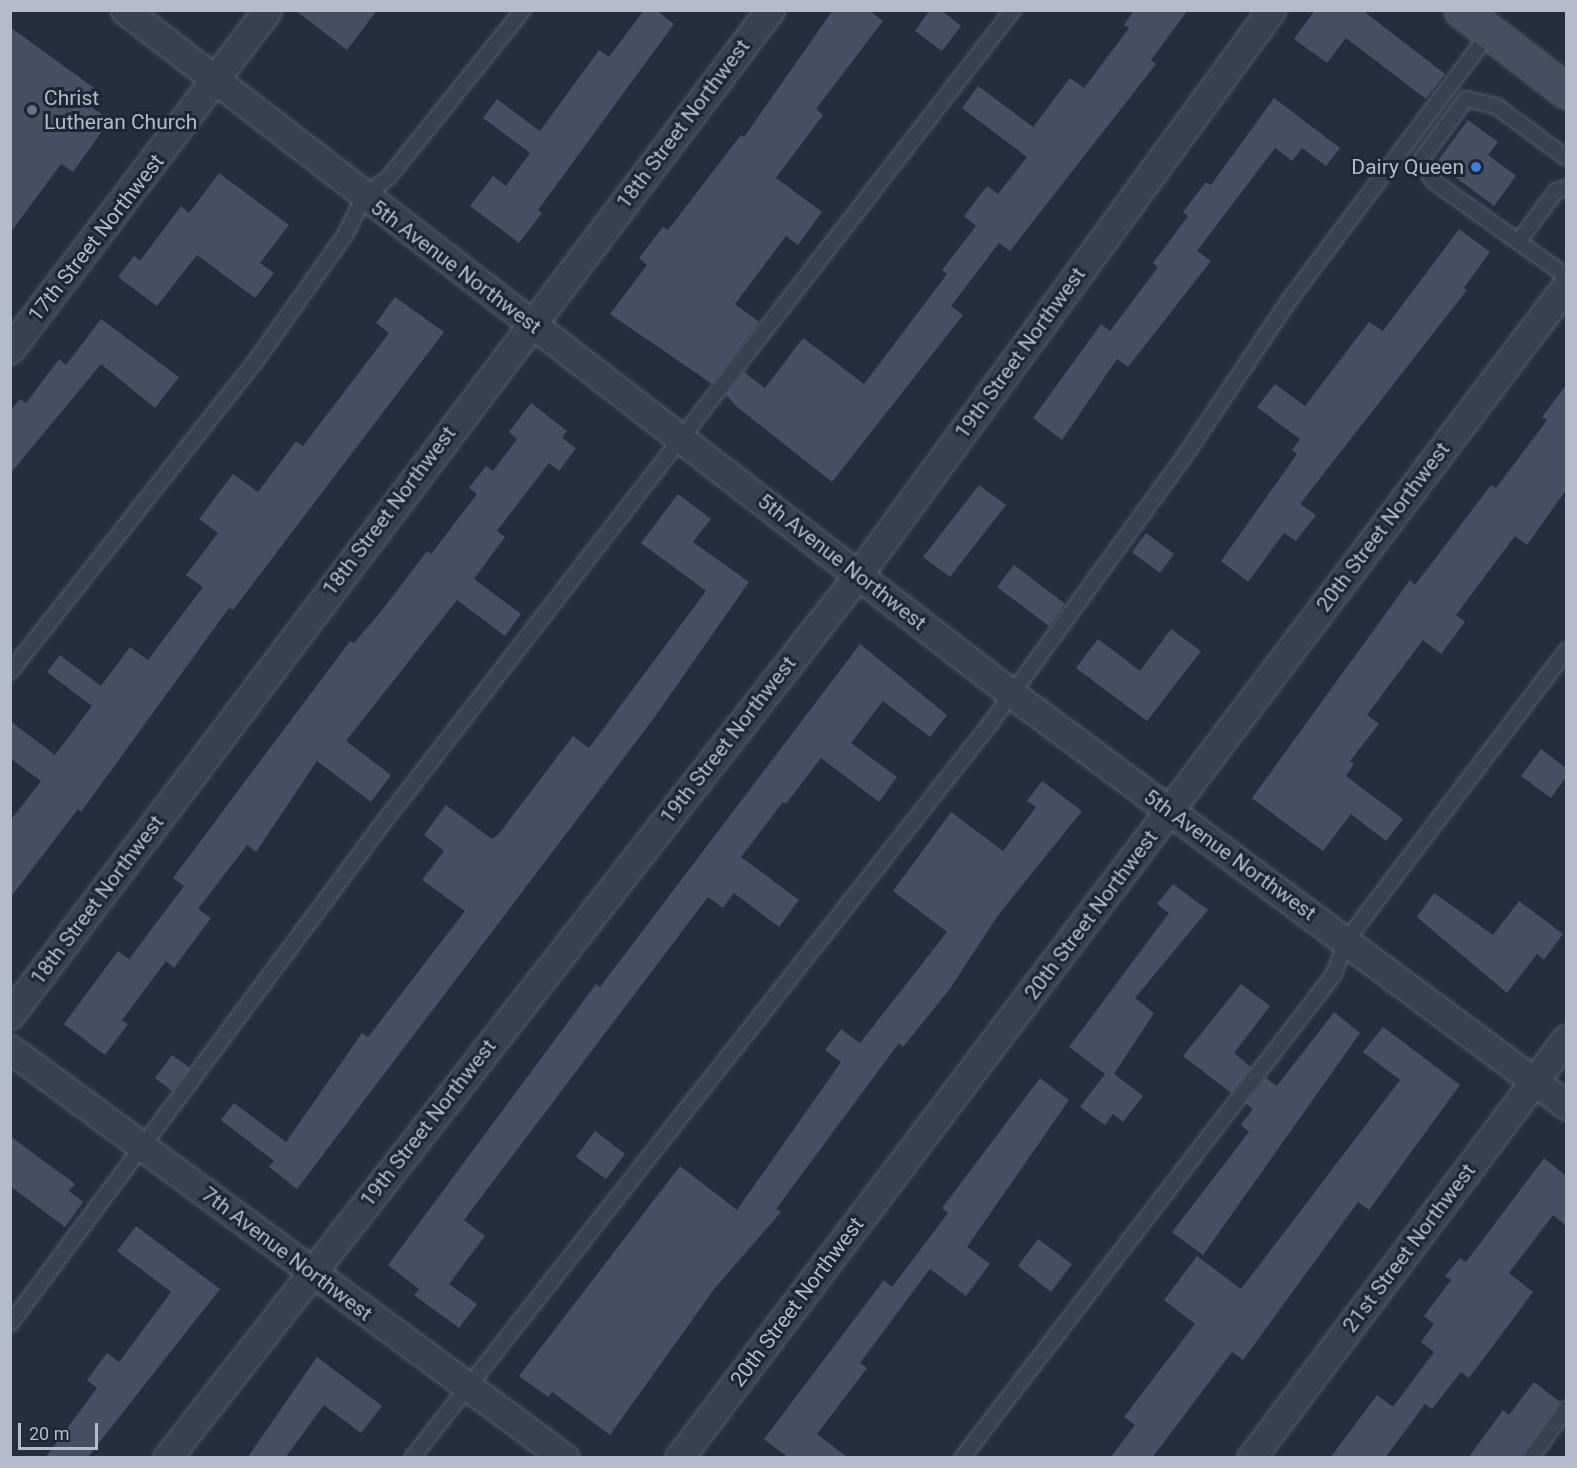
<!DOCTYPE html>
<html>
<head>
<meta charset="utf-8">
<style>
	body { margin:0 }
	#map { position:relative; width:1577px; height:1468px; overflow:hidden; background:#242f3e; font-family:Roboto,sans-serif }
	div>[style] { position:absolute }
	.building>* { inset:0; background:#455162 }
	.roads { filter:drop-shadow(0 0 2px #565f6c) drop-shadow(0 0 2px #565f6c) }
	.lane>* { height:14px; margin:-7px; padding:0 7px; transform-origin:7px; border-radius:7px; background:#38414e }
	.street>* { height:27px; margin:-13.5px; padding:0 13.5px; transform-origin:13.5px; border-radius:13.5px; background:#38414e }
	.secondary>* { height:33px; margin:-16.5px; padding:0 16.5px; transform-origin:16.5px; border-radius:16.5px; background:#465061 }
	.dots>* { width:16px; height:16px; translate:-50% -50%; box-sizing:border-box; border:3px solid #1d2633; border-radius:50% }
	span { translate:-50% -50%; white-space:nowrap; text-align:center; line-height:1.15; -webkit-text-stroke:6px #1d2633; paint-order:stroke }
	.poi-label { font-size:21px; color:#b4bcc9 }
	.left { translate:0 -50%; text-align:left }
	.right { translate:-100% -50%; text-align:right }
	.street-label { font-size:21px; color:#b4bcc9 }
	.frame { position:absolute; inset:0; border:12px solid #b4bcc9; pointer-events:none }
	.scale { position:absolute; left:18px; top:1423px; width:80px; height:27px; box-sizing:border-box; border:3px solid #b4bcc9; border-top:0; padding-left:8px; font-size:18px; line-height:21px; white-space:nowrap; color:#b4bcc9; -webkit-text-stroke:4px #1d2633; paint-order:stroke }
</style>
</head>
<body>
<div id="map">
	<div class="building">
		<div style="clip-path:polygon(295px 10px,377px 10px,347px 50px)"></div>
		<div style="clip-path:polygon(644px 10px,656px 10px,674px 24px,538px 210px,542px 213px,519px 243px,470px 206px,493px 176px,506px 186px,530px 153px,483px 118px,497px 99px,540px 131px,599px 50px,609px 57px)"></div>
		<div style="clip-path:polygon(833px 10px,869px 10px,883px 21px,816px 109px,823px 115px,776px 178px,822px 212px,798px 245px,786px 236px,735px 304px,759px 322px,712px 384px,610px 314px,647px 265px,639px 258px,663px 227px,668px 230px,741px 135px,744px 137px)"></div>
		<div style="clip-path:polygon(930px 10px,941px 10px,961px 26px,942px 51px,915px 31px)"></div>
		<div style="clip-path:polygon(1134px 10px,1188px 10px,1151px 60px,1156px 64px,1010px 251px,999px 243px,951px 306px,963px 315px,832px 482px,737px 407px,726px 395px,744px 372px,765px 388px,803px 338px,864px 384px,947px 274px,942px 270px,976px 226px,964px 216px,987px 186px,998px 194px,1027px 157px,962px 108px,978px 86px,1033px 127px,1070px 78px,1084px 88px,1129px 28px,1124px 25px)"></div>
		<div style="clip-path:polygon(1315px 10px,1362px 10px,1445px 74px,1426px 99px,1346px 38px,1327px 63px,1294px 39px)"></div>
		<div style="clip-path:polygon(10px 27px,101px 93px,91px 107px,110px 120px,73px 172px,61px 164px,10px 233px)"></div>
		<div style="clip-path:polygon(1274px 98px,1340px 148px,1326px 166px,1302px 148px,1292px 161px,1275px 148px,1197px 251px,1211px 261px,1128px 367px,1117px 359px,1062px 440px,1033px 418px,1101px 324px,1110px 331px,1158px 267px,1153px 263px,1188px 216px,1183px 212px,1206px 182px,1211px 185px)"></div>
		<div style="clip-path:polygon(1468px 120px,1498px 142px,1488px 155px,1516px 176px,1494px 206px,1436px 163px)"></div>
		<div style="clip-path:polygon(219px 173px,289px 225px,260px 263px,274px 273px,255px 298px,197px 255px,157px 306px,118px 277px,134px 256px,140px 261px,181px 206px,189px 213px)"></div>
		<div style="clip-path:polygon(1459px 229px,1490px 252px,1464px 288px,1467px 290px,1300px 504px,1316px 515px,1296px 541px,1284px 533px,1248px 582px,1221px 561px,1297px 454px,1292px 450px,1300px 439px,1257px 407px,1275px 384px,1305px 406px,1369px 322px,1383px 331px)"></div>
		<div style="clip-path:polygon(395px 297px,444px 332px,233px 610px,229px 608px,81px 812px,78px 809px,10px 898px,10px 821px,41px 781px,10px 758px,10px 721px,55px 755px,92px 706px,47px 672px,60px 655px,101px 686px,130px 647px,148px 660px,203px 587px,186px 575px,218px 533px,199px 519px,233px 474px,258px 492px,296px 441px,303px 446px,389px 333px,376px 323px)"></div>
		<div style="clip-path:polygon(101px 319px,179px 377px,155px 408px,101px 364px,10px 474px,10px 412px,20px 399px,26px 403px,59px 359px,66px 365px)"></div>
		<div style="clip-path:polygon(1566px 385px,1566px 490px,1527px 545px,1515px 536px,1456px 615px,1465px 622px,1441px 654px,1423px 640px,1367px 715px,1379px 724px,1350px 761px,1354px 764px,1346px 776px,1403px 819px,1386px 841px,1351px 814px,1323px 851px,1252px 798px,1410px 580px,1415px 585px,1491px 485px,1496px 488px,1547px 420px,1542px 417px)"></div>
		<div style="clip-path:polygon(531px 403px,567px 431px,562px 438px,576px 448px,559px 471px,549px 463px,497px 531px,505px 537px,474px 579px,521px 614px,505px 636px,457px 600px,346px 741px,391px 775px,371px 802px,317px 761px,256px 852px,247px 845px,198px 909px,211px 918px,174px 968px,166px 961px,122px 1020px,128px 1024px,105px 1055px,64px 1024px,118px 951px,129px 959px,184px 886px,173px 878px,350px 641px,354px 643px,383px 609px,427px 551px,431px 554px,477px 494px,469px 488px,486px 466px,493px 471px,517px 439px,509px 432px)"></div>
		<div style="clip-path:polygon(979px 485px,1006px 505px,950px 577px,923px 557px)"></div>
		<div style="clip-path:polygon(678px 494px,711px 519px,693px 542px,749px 582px,654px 718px,297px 1189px,269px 1167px,274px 1161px,221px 1120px,234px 1103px,286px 1142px,362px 1033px,368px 1037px,465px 911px,422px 880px,444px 851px,424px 835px,446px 805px,492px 839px,498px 835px,573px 736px,589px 748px,706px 591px,641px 543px)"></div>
		<div style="clip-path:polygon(1146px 533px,1174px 554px,1160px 573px,1132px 552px)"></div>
		<div style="clip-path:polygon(1014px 565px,1065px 604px,1049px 626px,997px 587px)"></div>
		<div style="clip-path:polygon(1171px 629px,1201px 651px,1147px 721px,1076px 668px,1098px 639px,1140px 671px)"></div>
		<div style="clip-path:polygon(860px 644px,947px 715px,930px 737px,883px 701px,851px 743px,897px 777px,879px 802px,821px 758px,786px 804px,783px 802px,741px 857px,799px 900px,779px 927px,734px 893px,723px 908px,708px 897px,464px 1220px,485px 1236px,449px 1284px,477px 1304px,459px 1328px,414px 1295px,419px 1289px,388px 1265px,596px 984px,600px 987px)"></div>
		<div style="clip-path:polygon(1541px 749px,1566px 768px,1566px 777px,1551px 798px,1521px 776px)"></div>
		<div style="clip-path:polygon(1042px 781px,1082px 811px,999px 914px,949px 990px,903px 1047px,899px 1043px,776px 1209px,781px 1212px,715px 1288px,610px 1435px,552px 1392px,548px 1397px,519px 1376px,680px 1166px,737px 1210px,841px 1062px,825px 1050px,841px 1029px,860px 1043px,947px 932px,893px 891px,951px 812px,1003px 851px,1036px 807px,1027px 801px)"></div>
		<div style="clip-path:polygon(1173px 884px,1208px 910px,1135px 998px,1154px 1013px,1114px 1074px,1143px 1096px,1123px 1122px,1113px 1114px,1105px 1125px,1080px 1107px,1105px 1074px,1069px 1047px,1169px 913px,1157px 904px)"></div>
		<div style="clip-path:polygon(1434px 893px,1493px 935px,1519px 901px,1563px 934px,1544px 960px,1537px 954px,1507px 993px,1417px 917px)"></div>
		<div style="clip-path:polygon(1241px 984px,1270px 1006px,1234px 1053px,1251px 1067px,1231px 1093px,1183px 1056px)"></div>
		<div style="clip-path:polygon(1334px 1012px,1360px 1033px,1203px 1255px,1172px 1232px,1249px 1132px,1241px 1125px,1253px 1109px,1246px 1103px,1266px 1078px,1277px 1086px)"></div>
		<div style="clip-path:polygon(1383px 1027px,1460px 1085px,1369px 1210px,1358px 1202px,1243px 1360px,1232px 1352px,1152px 1458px,1110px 1458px,1135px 1425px,1124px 1417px,1195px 1324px,1164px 1300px,1197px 1256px,1241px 1289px,1400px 1080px,1363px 1052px)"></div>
		<div style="clip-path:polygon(172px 1055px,190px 1068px,172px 1091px,155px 1078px)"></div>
		<div style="clip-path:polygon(1040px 1078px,1069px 1100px,967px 1247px,990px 1264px,966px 1296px,930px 1269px,860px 1363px,867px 1368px,817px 1434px,848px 1458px,789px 1458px,764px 1439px,884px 1280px,892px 1287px,948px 1213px,942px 1208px)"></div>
		<div style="clip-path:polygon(595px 1131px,625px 1154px,606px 1179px,576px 1157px)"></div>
		<div style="clip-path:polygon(10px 1136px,75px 1184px,69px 1191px,83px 1202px,65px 1227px,10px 1186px)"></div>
		<div style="clip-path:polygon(1544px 1158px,1566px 1176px,1566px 1226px,1553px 1215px,1509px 1273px,1533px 1292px,1469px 1378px,1461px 1372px,1432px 1409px,1425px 1404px,1385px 1458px,1330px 1458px,1377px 1395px,1393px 1407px,1434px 1352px,1421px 1342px,1434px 1324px,1424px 1316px,1451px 1280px,1445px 1276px,1460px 1258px,1466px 1262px)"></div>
		<div style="clip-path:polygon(136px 1226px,220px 1289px,87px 1458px,45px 1458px,97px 1388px,87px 1380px,107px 1353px,119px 1362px,171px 1292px,117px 1251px)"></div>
		<div style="clip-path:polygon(1038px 1239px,1072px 1264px,1051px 1292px,1018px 1266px)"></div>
		<div style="clip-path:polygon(317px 1357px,382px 1406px,361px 1433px,324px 1405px,285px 1458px,247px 1458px)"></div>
		<div style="clip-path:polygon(1534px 1382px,1560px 1402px,1520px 1458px,1468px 1458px,1503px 1410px,1509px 1415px)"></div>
	</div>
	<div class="roads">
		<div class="lane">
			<div style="left:1565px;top:157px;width:86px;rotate:-143.5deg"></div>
			<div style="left:1496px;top:106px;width:31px;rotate:-167deg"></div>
			<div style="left:1466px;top:99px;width:76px;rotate:126.4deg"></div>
			<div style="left:1421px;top:160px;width:24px;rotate:60deg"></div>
			<div style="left:1433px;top:181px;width:163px;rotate:35.5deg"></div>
			<div style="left:1518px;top:242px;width:64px;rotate:-53.3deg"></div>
			<div style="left:1556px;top:191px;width:10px;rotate:-17deg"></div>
			<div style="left:10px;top:672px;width:395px;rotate:-51.7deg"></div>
			<div style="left:255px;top:362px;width:156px;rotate:-54.7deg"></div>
			<div style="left:345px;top:235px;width:42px;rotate:-63.4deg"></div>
			<div style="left:364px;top:197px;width:32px;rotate:-39deg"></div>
			<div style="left:389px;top:177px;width:214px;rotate:-51.3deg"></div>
			<div style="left:10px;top:1324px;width:625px;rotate:-53.33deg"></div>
			<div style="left:383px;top:823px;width:1029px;rotate:-52.23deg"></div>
			<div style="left:412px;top:1458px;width:934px;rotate:-51.78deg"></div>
			<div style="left:990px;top:724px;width:337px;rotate:-54deg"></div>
			<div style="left:1188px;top:451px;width:184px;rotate:-56.1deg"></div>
			<div style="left:1291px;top:298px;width:331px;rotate:-53.2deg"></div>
			<div style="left:962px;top:1458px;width:610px;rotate:-52.45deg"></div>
			<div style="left:1334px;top:974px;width:35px;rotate:-70deg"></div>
			<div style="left:1346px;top:941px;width:364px;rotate:-52.8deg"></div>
			<div style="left:1531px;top:1458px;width:60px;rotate:-54.5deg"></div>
		</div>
		<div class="street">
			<div style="left:125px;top:10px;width:1120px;rotate:37.64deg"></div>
			<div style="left:1012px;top:694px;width:690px;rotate:36.57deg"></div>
			<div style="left:10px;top:349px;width:425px;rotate:-52.8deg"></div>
			<div style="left:10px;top:1015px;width:1260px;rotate:-52.9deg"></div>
			<div style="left:10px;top:1049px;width:689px;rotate:36.39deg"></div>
			<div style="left:167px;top:1458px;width:1121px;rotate:-51.95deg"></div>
			<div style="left:858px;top:575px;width:700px;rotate:-53.83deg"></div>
			<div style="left:679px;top:1458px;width:1470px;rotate:-52.88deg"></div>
			<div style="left:1251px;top:1458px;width:524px;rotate:-53.06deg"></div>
		</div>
		<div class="secondary">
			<div style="left:1461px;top:10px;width:133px;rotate:37.6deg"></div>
		</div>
	</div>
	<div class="dots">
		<div style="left:32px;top:110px;background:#6b7280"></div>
		<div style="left:1476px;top:167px;background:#3f7fe0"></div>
	</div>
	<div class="poi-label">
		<span class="left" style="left:44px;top:110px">Christ<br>Lutheran Church</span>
		<span class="right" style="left:1464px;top:167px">Dairy Queen</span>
	</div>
	<div class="street-label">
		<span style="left:683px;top:124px;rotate:-53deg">18th Street Northwest</span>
		<span style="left:96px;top:238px;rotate:-52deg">17th Street Northwest</span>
		<span style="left:456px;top:267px;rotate:37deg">5th Avenue Northwest</span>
		<span style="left:1020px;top:353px;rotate:-54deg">19th Street Northwest</span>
		<span style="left:389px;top:511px;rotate:-53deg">18th Street Northwest</span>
		<span style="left:1383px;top:527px;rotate:-53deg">20th Street Northwest</span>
		<span style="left:842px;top:562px;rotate:38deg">5th Avenue Northwest</span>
		<span style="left:728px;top:740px;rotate:-52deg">19th Street Northwest</span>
		<span style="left:1230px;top:855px;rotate:36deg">5th Avenue Northwest</span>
		<span style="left:97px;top:900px;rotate:-53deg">18th Street Northwest</span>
		<span style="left:1091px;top:915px;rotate:-53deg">20th Street Northwest</span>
		<span style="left:428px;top:1123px;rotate:-52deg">19th Street Northwest</span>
		<span style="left:1409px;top:1248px;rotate:-53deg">21st Street Northwest</span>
		<span style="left:287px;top:1254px;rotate:37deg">7th Avenue Northwest</span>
		<span style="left:797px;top:1302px;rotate:-53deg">20th Street Northwest</span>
	</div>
	<div class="frame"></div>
	<div class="scale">20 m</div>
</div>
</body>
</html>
